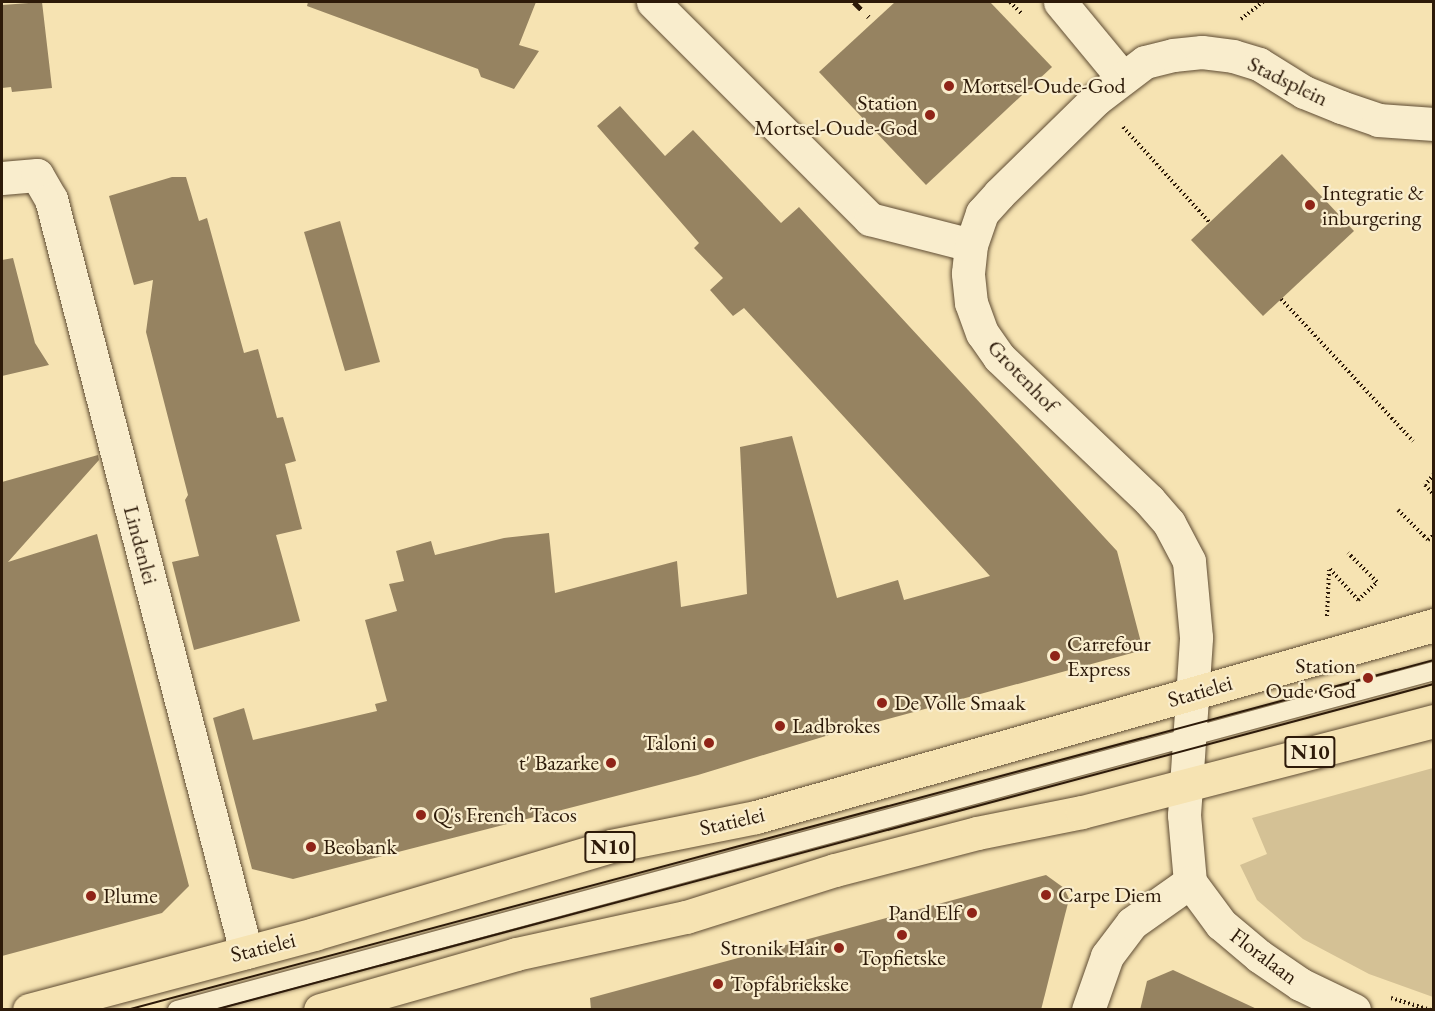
<!DOCTYPE html>
<html>
<head>
<meta charset="utf-8">
<style>
	body { margin:0 }
	#map { position:relative; width:1435px; height:1011px; overflow:hidden; background:#f6e3b2; font-family:"EB Garamond",serif }
	div>[style] { position:absolute }
	.green>* { inset:0; background:#d4c195 }
	.building>* { inset:0; background:#968361 }
	.path>* { height:4px; margin-top:-2px; transform-origin:0; background:repeating-linear-gradient(90deg,#2d1a09 0 1.5px,transparent 0 4.5px) }
	.roads { filter:drop-shadow(0 0 2px #5f4c33) drop-shadow(0 0 2px #5f4c33) }
	.service>* { height:18px; margin:-9px; padding:0 9px; transform-origin:9px; border-radius:9px; background:#f9edcd }
	.minor>* { height:33px; margin:-16.5px; padding:0 16.5px; transform-origin:16.5px; border-radius:16.5px; background:#f9edcd }
	.primary>* { height:33px; margin:-16.5px; padding:0 16.5px; transform-origin:16.5px; border-radius:16.5px; background:#f6e3b2 }
	.tram>* { height:1.5px; margin:-0.75px; padding:0 0.75px; transform-origin:0.75px; border-radius:0.75px; background:#2d1a09 }
	.rail>* { height:4.5px; margin-top:-2.25px; transform-origin:0; background:repeating-linear-gradient(90deg,#2d1a09 0 10px,transparent 0 20px) }
	.dots>* { width:16px; height:16px; translate:-50% -50%; box-sizing:border-box; border:3px solid #f9edcd; border-radius:50% }
	span { translate:-50% -50%; white-space:nowrap; text-align:center; line-height:1.15; -webkit-text-stroke:4.5px #f9edcd; paint-order:stroke }
	.shield-label span { padding:2px 4px; background:#f9edcd; border:2px solid; border-radius:4px; -webkit-text-stroke-width:0 }
	.shield-label { font-size:21px; color:#2d1a09; font-weight:700 }
	.street-label { font-size:22px; color:#2d1a09 }
	.poi-label { font-size:22px; color:#2d1a09 }
	.left { translate:0 -50%; text-align:left }
	.right { translate:-100% -50%; text-align:right }
	.frame { position:absolute; inset:0; border:3px solid #2d1a09; pointer-events:none }
</style>
</head>
<body>
<div id="map">
	<div class="green">
		<div style="clip-path:polygon(1433px 768px,1434px 768px,1433px 997px,1369px 974px,1303px 939px,1257px 900px,1240px 865px,1267px 854px,1252px 818px)"></div>
	</div>
	<div class="building">
		<div style="clip-path:polygon(42px 2px,52px 88px,12px 92px,11px 87px,2px 88px,2px 5px)"></div>
		<div style="clip-path:polygon(308px 2px,536px 2px,519px 45px,539px 51px,514px 89px,481px 77px,478px 69px,307px 6px)"></div>
		<div style="clip-path:polygon(895px 2px,990px 2px,1052px 67px,926px 185px,819px 72px)"></div>
		<div style="clip-path:polygon(620px 106px,665px 156px,693px 130px,781px 223px,799px 207px,1117px 551px,1143px 650px,829px 735px,698px 775px,293px 879px,252px 869px,213px 718px,244px 708px,253px 740px,377px 711px,375px 704px,387px 701px,365px 620px,397px 611px,389px 584px,404px 581px,396px 551px,431px 541px,435px 555px,504px 538px,549px 533px,555px 593px,677px 561px,681px 607px,747px 594px,740px 447px,792px 436px,837px 598px,898px 580px,904px 600px,990px 576px,744px 308px,733px 316px,710px 290px,723px 278px,694px 248px,699px 243px,597px 126px)"></div>
		<div style="clip-path:polygon(1282px 154px,1354px 231px,1263px 316px,1191px 240px)"></div>
		<div style="clip-path:polygon(172px 177px,186px 177px,199px 221px,207px 218px,244px 353px,258px 349px,277px 418px,283px 417px,296px 461px,285px 464px,302px 529px,276px 535px,300px 621px,194px 650px,172px 562px,199px 556px,185px 500px,188px 495px,146px 332px,153px 280px,134px 285px,109px 196px)"></div>
		<div style="clip-path:polygon(340px 221px,380px 362px,345px 371px,304px 232px)"></div>
		<div style="clip-path:polygon(13px 258px,35px 343px,49px 365px,2px 376px,2px 260px)"></div>
		<div style="clip-path:polygon(98px 455px,99px 460px,8px 562px,97px 534px,189px 886px,162px 913px,2px 956px,2px 482px)"></div>
		<div style="clip-path:polygon(1046px 875px,1064px 888px,1069px 899px,1041px 1010px,591px 1010px,590px 998px)"></div>
		<div style="clip-path:polygon(1173px 970px,1259px 1010px,1140px 1010px,1147px 981px)"></div>
	</div>
	<div class="path">
		<div style="left:1010px;top:2px;width:17px;rotate:45deg"></div>
		<div style="left:1241px;top:19px;width:28px;rotate:-38deg"></div>
		<div style="left:1123px;top:127px;width:128px;rotate:47.8deg"></div>
		<div style="left:1281px;top:299px;width:194px;rotate:47.1deg"></div>
		<div style="left:1434px;top:474px;width:14px;rotate:129deg"></div>
		<div style="left:1425px;top:485px;width:13px;rotate:48deg"></div>
		<div style="left:1398px;top:510px;width:42px;rotate:45deg"></div>
		<div style="left:1428px;top:540px;width:8px;rotate:-40deg"></div>
		<div style="left:1330px;top:569px;width:42px;rotate:47.9deg"></div>
		<div style="left:1358px;top:600px;width:26px;rotate:-43deg"></div>
		<div style="left:1377px;top:582px;width:41px;rotate:-135deg"></div>
		<div style="left:1327px;top:616px;width:46px;rotate:-87.5deg"></div>
		<div style="left:1391px;top:998px;width:42px;rotate:16.7deg"></div>
	</div>
	<div class="roads">
		<div class="service">
			<div style="left:177px;top:1010px;width:1302px;rotate:-15.09deg"></div>
		</div>
		<div class="minor">
			<div style="left:653px;top:2px;width:307px;rotate:45deg"></div>
			<div style="left:870px;top:219px;width:104px;rotate:14.4deg"></div>
			<div style="left:1060px;top:2px;width:97px;rotate:50.4deg"></div>
			<div style="left:2px;top:178px;width:35px;rotate:-5deg"></div>
			<div style="left:37px;top:175px;width:28px;rotate:60deg"></div>
			<div style="left:51px;top:199px;width:778px;rotate:75.48deg"></div>
			<div style="left:1190px;top:882px;width:67px;rotate:-95.1deg"></div>
			<div style="left:1184px;top:815px;width:178px;rotate:-86.1deg"></div>
			<div style="left:1196px;top:637px;width:76px;rotate:-95.3deg"></div>
			<div style="left:1189px;top:561px;width:43px;rotate:-117.8deg"></div>
			<div style="left:1169px;top:523px;width:30px;rotate:-131deg"></div>
			<div style="left:1149px;top:500px;width:207px;rotate:-136.4deg"></div>
			<div style="left:999px;top:357px;width:29px;rotate:-125deg"></div>
			<div style="left:982px;top:333px;width:32px;rotate:-110deg"></div>
			<div style="left:971px;top:303px;width:30px;rotate:-96deg"></div>
			<div style="left:968px;top:273px;width:28px;rotate:-84deg"></div>
			<div style="left:971px;top:245px;width:34px;rotate:-71deg"></div>
			<div style="left:982px;top:213px;width:25px;rotate:-48deg"></div>
			<div style="left:999px;top:194px;width:136px;rotate:-44.4deg"></div>
			<div style="left:1096px;top:99px;width:61px;rotate:-37.1deg"></div>
			<div style="left:1145px;top:62px;width:29px;rotate:-14deg"></div>
			<div style="left:1173px;top:55px;width:29px;rotate:-6deg"></div>
			<div style="left:1202px;top:52px;width:31px;rotate:7deg"></div>
			<div style="left:1233px;top:56px;width:27px;rotate:17deg"></div>
			<div style="left:1259px;top:64px;width:53px;rotate:31.9deg"></div>
			<div style="left:1304px;top:92px;width:40px;rotate:22deg"></div>
			<div style="left:1341px;top:107px;width:39px;rotate:19deg"></div>
			<div style="left:1378px;top:120px;width:56px;rotate:4.1deg"></div>
			<div style="left:1190px;top:882px;width:52px;rotate:53.6deg"></div>
			<div style="left:1221px;top:924px;width:50px;rotate:40.1deg"></div>
			<div style="left:1259px;top:956px;width:50px;rotate:34.3deg"></div>
			<div style="left:1300px;top:984px;width:60px;rotate:25.7deg"></div>
			<div style="left:1088px;top:1010px;width:57px;rotate:-70.6deg"></div>
			<div style="left:1107px;top:956px;width:41px;rotate:-52.9deg"></div>
			<div style="left:1132px;top:923px;width:71px;rotate:-35.3deg"></div>
		</div>
		<div class="primary">
			<div style="left:29px;top:1010px;width:295px;rotate:-14.9deg"></div>
			<div style="left:314px;top:934px;width:310px;rotate:-16.5deg"></div>
			<div style="left:611px;top:846px;width:148px;rotate:-11.3deg"></div>
			<div style="left:756px;top:817px;width:705px;rotate:-15.81deg"></div>
			<div style="left:320px;top:1010px;width:204px;rotate:-15.9deg"></div>
			<div style="left:516px;top:954px;width:174px;rotate:-12.3deg"></div>
			<div style="left:686px;top:917px;width:156px;rotate:-17.5deg"></div>
			<div style="left:835px;top:870px;width:147px;rotate:-14.6deg"></div>
			<div style="left:977px;top:833px;width:107px;rotate:-11.3deg"></div>
			<div style="left:1082px;top:812px;width:364px;rotate:-14.5deg"></div>
		</div>
	</div>
	<div class="tram">
		<div style="left:127px;top:1010px;width:1353px;rotate:-14.99deg"></div>
		<div style="left:214px;top:1010px;width:1263px;rotate:-14.96deg"></div>
	</div>
	<div class="rail">
		<div style="left:854px;top:2px;width:21px;rotate:45deg"></div>
	</div>
	<div class="dots">
		<div style="left:949px;top:86px;background:#8f2418"></div>
		<div style="left:930px;top:115px;background:#8f2418"></div>
		<div style="left:1310px;top:205px;background:#8f2418"></div>
		<div style="left:1055px;top:656px;background:#8f2418"></div>
		<div style="left:1368px;top:678px;background:#8f2418"></div>
		<div style="left:882px;top:703px;background:#8f2418"></div>
		<div style="left:780px;top:726px;background:#8f2418"></div>
		<div style="left:709px;top:743px;background:#8f2418"></div>
		<div style="left:611px;top:763px;background:#8f2418"></div>
		<div style="left:421px;top:815px;background:#8f2418"></div>
		<div style="left:311px;top:847px;background:#8f2418"></div>
		<div style="left:1046px;top:895px;background:#8f2418"></div>
		<div style="left:91px;top:896px;background:#8f2418"></div>
		<div style="left:972px;top:913px;background:#8f2418"></div>
		<div style="left:902px;top:935px;background:#8f2418"></div>
		<div style="left:839px;top:948px;background:#8f2418"></div>
		<div style="left:718px;top:984px;background:#8f2418"></div>
	</div>
	<div class="shield-label">
		<span style="left:1310px;top:752px">N10</span>
		<span style="left:610px;top:847px">N10</span>
	</div>
	<div class="street-label">
		<span style="left:1288px;top:81px;rotate:26deg">Stadsplein</span>
		<span style="left:1023px;top:376px;rotate:46deg">Grotenhof</span>
		<span style="left:141px;top:545px;rotate:75deg">Lindenlei</span>
		<span style="left:1200px;top:691px;rotate:-16deg">Statielei</span>
		<span style="left:732px;top:821px;rotate:-13deg">Statielei</span>
		<span style="left:263px;top:947px;rotate:-14deg">Statielei</span>
		<span style="left:1264px;top:956px;rotate:37deg">Floralaan</span>
	</div>
	<div class="poi-label">
		<span class="left" style="left:962px;top:86px">Mortsel-Oude-God</span>
		<span class="right" style="left:918px;top:115px">Station<br>Mortsel-Oude-God</span>
		<span class="left" style="left:1322px;top:205px">Integratie &amp;<br>inburgering</span>
		<span class="left" style="left:1067px;top:656px">Carrefour<br>Express</span>
		<span class="right" style="left:1356px;top:678px">Station<br>Oude God</span>
		<span class="left" style="left:894px;top:703px">De Volle Smaak</span>
		<span class="left" style="left:792px;top:726px">Ladbrokes</span>
		<span class="right" style="left:697px;top:743px">Taloni</span>
		<span class="right" style="left:599px;top:763px">t' Bazarke</span>
		<span class="left" style="left:433px;top:815px">Q's French Tacos</span>
		<span class="left" style="left:323px;top:847px">Beobank</span>
		<span class="left" style="left:1058px;top:895px">Carpe Diem</span>
		<span class="left" style="left:103px;top:896px">Plume</span>
		<span class="right" style="left:960px;top:913px">Pand Elf</span>
		<span class="right" style="left:827px;top:948px">Stronik Hair</span>
		<span style="left:902px;top:958px">Topfietske</span>
		<span class="left" style="left:730px;top:984px">Topfabriekske</span>
	</div>
	<div class="frame"></div>
</div>
</body>
</html>
